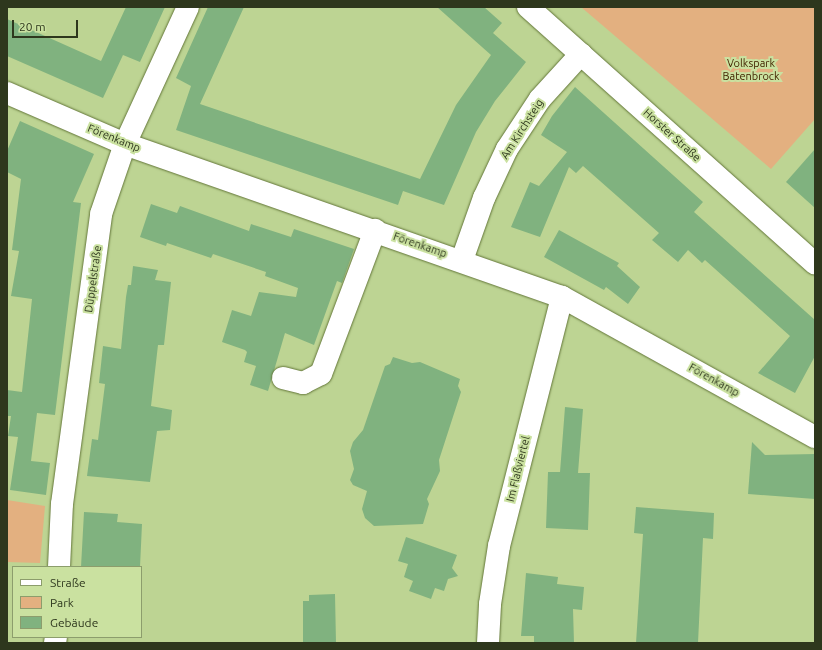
<!DOCTYPE html>
<html>
<head>
<meta charset="utf-8">
<style>
	body { margin:0 }
	#map { position:relative; width:822px; height:650px; overflow:hidden; background:#bdd493; font-family:Ubuntu,sans-serif }
	div>[style] { position:absolute }
	.green>* { inset:0; background:#e3b080 }
	.building>* { inset:0; background:#80b27f }
	.roads { filter:drop-shadow(0 0 1px #637639) drop-shadow(0 0 1px #637639) }
	.minor>* { height:22px; margin:-11px; padding:0 11px; transform-origin:11px; border-radius:11px; background:#fff }
	.major>* { height:22px; margin:-11px; padding:0 11px; transform-origin:11px; border-radius:11px; background:#fff }
	span { translate:-50% -50%; white-space:nowrap; text-align:center; line-height:1.15; -webkit-text-stroke:4px #cae1a0; paint-order:stroke }
	.park-label { font-size:11px; color:#422400 }
	.street-label { font-size:11px; color:#2e371d }
	.frame { position:absolute; inset:0; border:8px solid #2e371d; pointer-events:none }
	.legend { position:absolute; left:12px; top:566px; width:130px; height:72px; box-sizing:border-box; background:#cae1a0; border:1px solid #8c9d6c; margin:0; padding:5px 7px; list-style:none; font-size:12px; color:#2e371d }
	.legend li { display:flex; align-items:center; gap:8px; height:20px }
	.legend b { width:20px; border:1px solid #8c9d6c }
	.scale { position:absolute; left:12px; top:20px; width:66px; height:18px; box-sizing:border-box; border:2px solid #2e371d; border-top:0; padding-left:5px; font-size:12px; line-height:14px; white-space:nowrap; color:#2e371d; -webkit-text-stroke:3px #cae1a0; paint-order:stroke }
</style>
</head>
<body>
<div id="map">
	<div class="green">
		<div style="clip-path:polygon(581px 7px,815px 7px,815px 119px,771px 169px)"></div>
		<div style="clip-path:polygon(7px 500px,45px 506px,40px 563px,7px 562px)"></div>
	</div>
	<div class="building">
		<div style="clip-path:polygon(126px 7px,165px 7px,140px 62px,123px 55px,103px 98px,7px 56px,7px 19px,101px 61px)"></div>
		<div style="clip-path:polygon(208px 7px,244px 7px,200px 104px,420px 179px,456px 105px,491px 55px,437px 7px,484px 7px,502px 23px,493px 33px,526px 62px,495px 101px,476px 132px,444px 205px,403px 191px,398px 205px,176px 130px,191px 86px,176px 78px)"></div>
		<div style="clip-path:polygon(575px 87px,703px 202px,694px 212px,815px 320px,815px 356px,795px 393px,758px 373px,790px 336px,705px 260px,702px 263px,688px 250px,678px 262px,652px 240px,659px 233px,583px 166px,576px 173px,569px 167px,540px 237px,511px 227px,530px 182px,539px 186px,567px 152px,541px 135px,552px 116px)"></div>
		<div style="clip-path:polygon(20px 121px,94px 154px,73px 202px,81px 203px,55px 415px,37px 413px,31px 461px,50px 463px,46px 495px,10px 490px,18px 437px,8px 436px,11px 416px,7px 416px,7px 390px,22px 392px,32px 299px,11px 296px,19px 251px,12px 250px,21px 179px,7px 172px,7px 151px)"></div>
		<div style="clip-path:polygon(815px 149px,815px 208px,786px 182px)"></div>
		<div style="clip-path:polygon(151px 204px,177px 213px,180px 206px,249px 231px,251px 224px,291px 237px,294px 229px,354px 249px,342px 283px,337px 281px,314px 345px,285px 333px,268px 391px,250px 385px,256px 366px,244px 362px,247px 352px,245px 350px,222px 342px,232px 310px,251px 316px,259px 292px,296px 297px,298px 288px,265px 276px,266px 272px,213px 254px,211px 258px,167px 243px,166px 246px,140px 237px)"></div>
		<div style="clip-path:polygon(559px 230px,619px 263px,617px 266px,640px 287px,628px 304px,606px 287px,604px 290px,544px 257px)"></div>
		<div style="clip-path:polygon(133px 266px,158px 270px,155px 280px,171px 282px,164px 345px,158px 345px,151px 406px,172px 410px,170px 430px,157px 431px,150px 482px,87px 476px,92px 439px,98px 440px,105px 384px,99px 383px,103px 346px,121px 349px,126px 297px,128px 285px,131px 285px)"></div>
		<div style="clip-path:polygon(393px 357px,412px 363px,420px 362px,460px 379px,458px 386px,461px 392px,439px 460px,440px 471px,427px 499px,429px 504px,423px 524px,374px 526px,365px 518px,362px 509px,367px 491px,353px 485px,350px 480px,354px 469px,350px 451px,353px 442px,363px 430px,385px 366px,390px 364px)"></div>
		<div style="clip-path:polygon(565px 407px,583px 409px,578px 473px,590px 473px,588px 530px,546px 528px,548px 472px,560px 472px)"></div>
		<div style="clip-path:polygon(752px 442px,765px 455px,815px 454px,815px 499px,748px 494px)"></div>
		<div style="clip-path:polygon(636px 507px,714px 513px,713px 539px,703px 538px,698px 643px,636px 643px,643px 534px,634px 533px)"></div>
		<div style="clip-path:polygon(84px 512px,118px 514px,117px 522px,142px 524px,140px 567px,81px 567px)"></div>
		<div style="clip-path:polygon(406px 537px,457px 555px,452px 568px,458px 576px,448px 579px,444px 591px,435px 588px,431px 599px,409px 591px,413px 581px,404px 577px,408px 564px,398px 561px)"></div>
		<div style="clip-path:polygon(526px 573px,558px 577px,557px 584px,584px 587px,582px 610px,573px 609px,574px 643px,534px 643px,534px 636px,521px 636px)"></div>
		<div style="clip-path:polygon(335px 594px,336px 643px,303px 643px,303px 601px,309px 601px,309px 595px)"></div>
	</div>
	<div class="roads">
		<div class="minor">
			<div style="left:7px;top:93px;width:129px;rotate:23.4deg"></div>
			<div style="left:125px;top:144px;width:463px;rotate:19.3deg"></div>
			<div style="left:562px;top:297px;width:289px;rotate:29deg"></div>
			<div style="left:462px;top:260px;width:66px;rotate:-70.5deg"></div>
			<div style="left:484px;top:198px;width:54px;rotate:-64.9deg"></div>
			<div style="left:507px;top:149px;width:60px;rotate:-56.6deg"></div>
			<div style="left:540px;top:99px;width:61px;rotate:-47.7deg"></div>
			<div style="left:283px;top:378px;width:21px;rotate:14deg"></div>
			<div style="left:303px;top:383px;width:20px;rotate:-27deg"></div>
			<div style="left:321px;top:374px;width:154px;rotate:-69.4deg"></div>
			<div style="left:59px;top:567px;width:63px;rotate:-87.3deg"></div>
			<div style="left:62px;top:504px;width:293px;rotate:-82.3deg"></div>
			<div style="left:101px;top:214px;width:74px;rotate:-71.1deg"></div>
			<div style="left:125px;top:144px;width:151px;rotate:-65.3deg"></div>
			<div style="left:55px;top:643px;width:6px;rotate:-81deg"></div>
			<div style="left:488px;top:643px;width:39px;rotate:-87deg"></div>
			<div style="left:490px;top:604px;width:59px;rotate:-81.2deg"></div>
			<div style="left:499px;top:546px;width:257px;rotate:-75.8deg"></div>
		</div>
		<div class="major">
			<div style="left:528px;top:7px;width:385px;rotate:41.8deg"></div>
		</div>
	</div>
	<div class="park-label">
		<span style="left:751px;top:70px">Volkspark<br>Batenbrock</span>
	</div>
	<div class="street-label">
		<span style="left:522px;top:129px;rotate:-57deg">Am Kirchsteig</span>
		<span style="left:672px;top:135px;rotate:42deg">Horster Straße</span>
		<span style="left:114px;top:138px;rotate:22deg">Förenkamp</span>
		<span style="left:420px;top:245px;rotate:19deg">Förenkamp</span>
		<span style="left:93px;top:279px;rotate:-82deg">Düppelstraße</span>
		<span style="left:714px;top:380px;rotate:29deg">Förenkamp</span>
		<span style="left:518px;top:469px;rotate:-76deg">Im Flaßviertel</span>
	</div>
	<div class="frame"></div>
	<ul class="legend">
	<li><b style="height:5px;background:#fff"></b>Straße</li>
	<li><b style="height:11px;background:#e3b080"></b>Park</li>
	<li><b style="height:11px;background:#80b27f"></b>Gebäude</li>
	</ul>
	<div class="scale">20 m</div>
</div>
</body>
</html>
